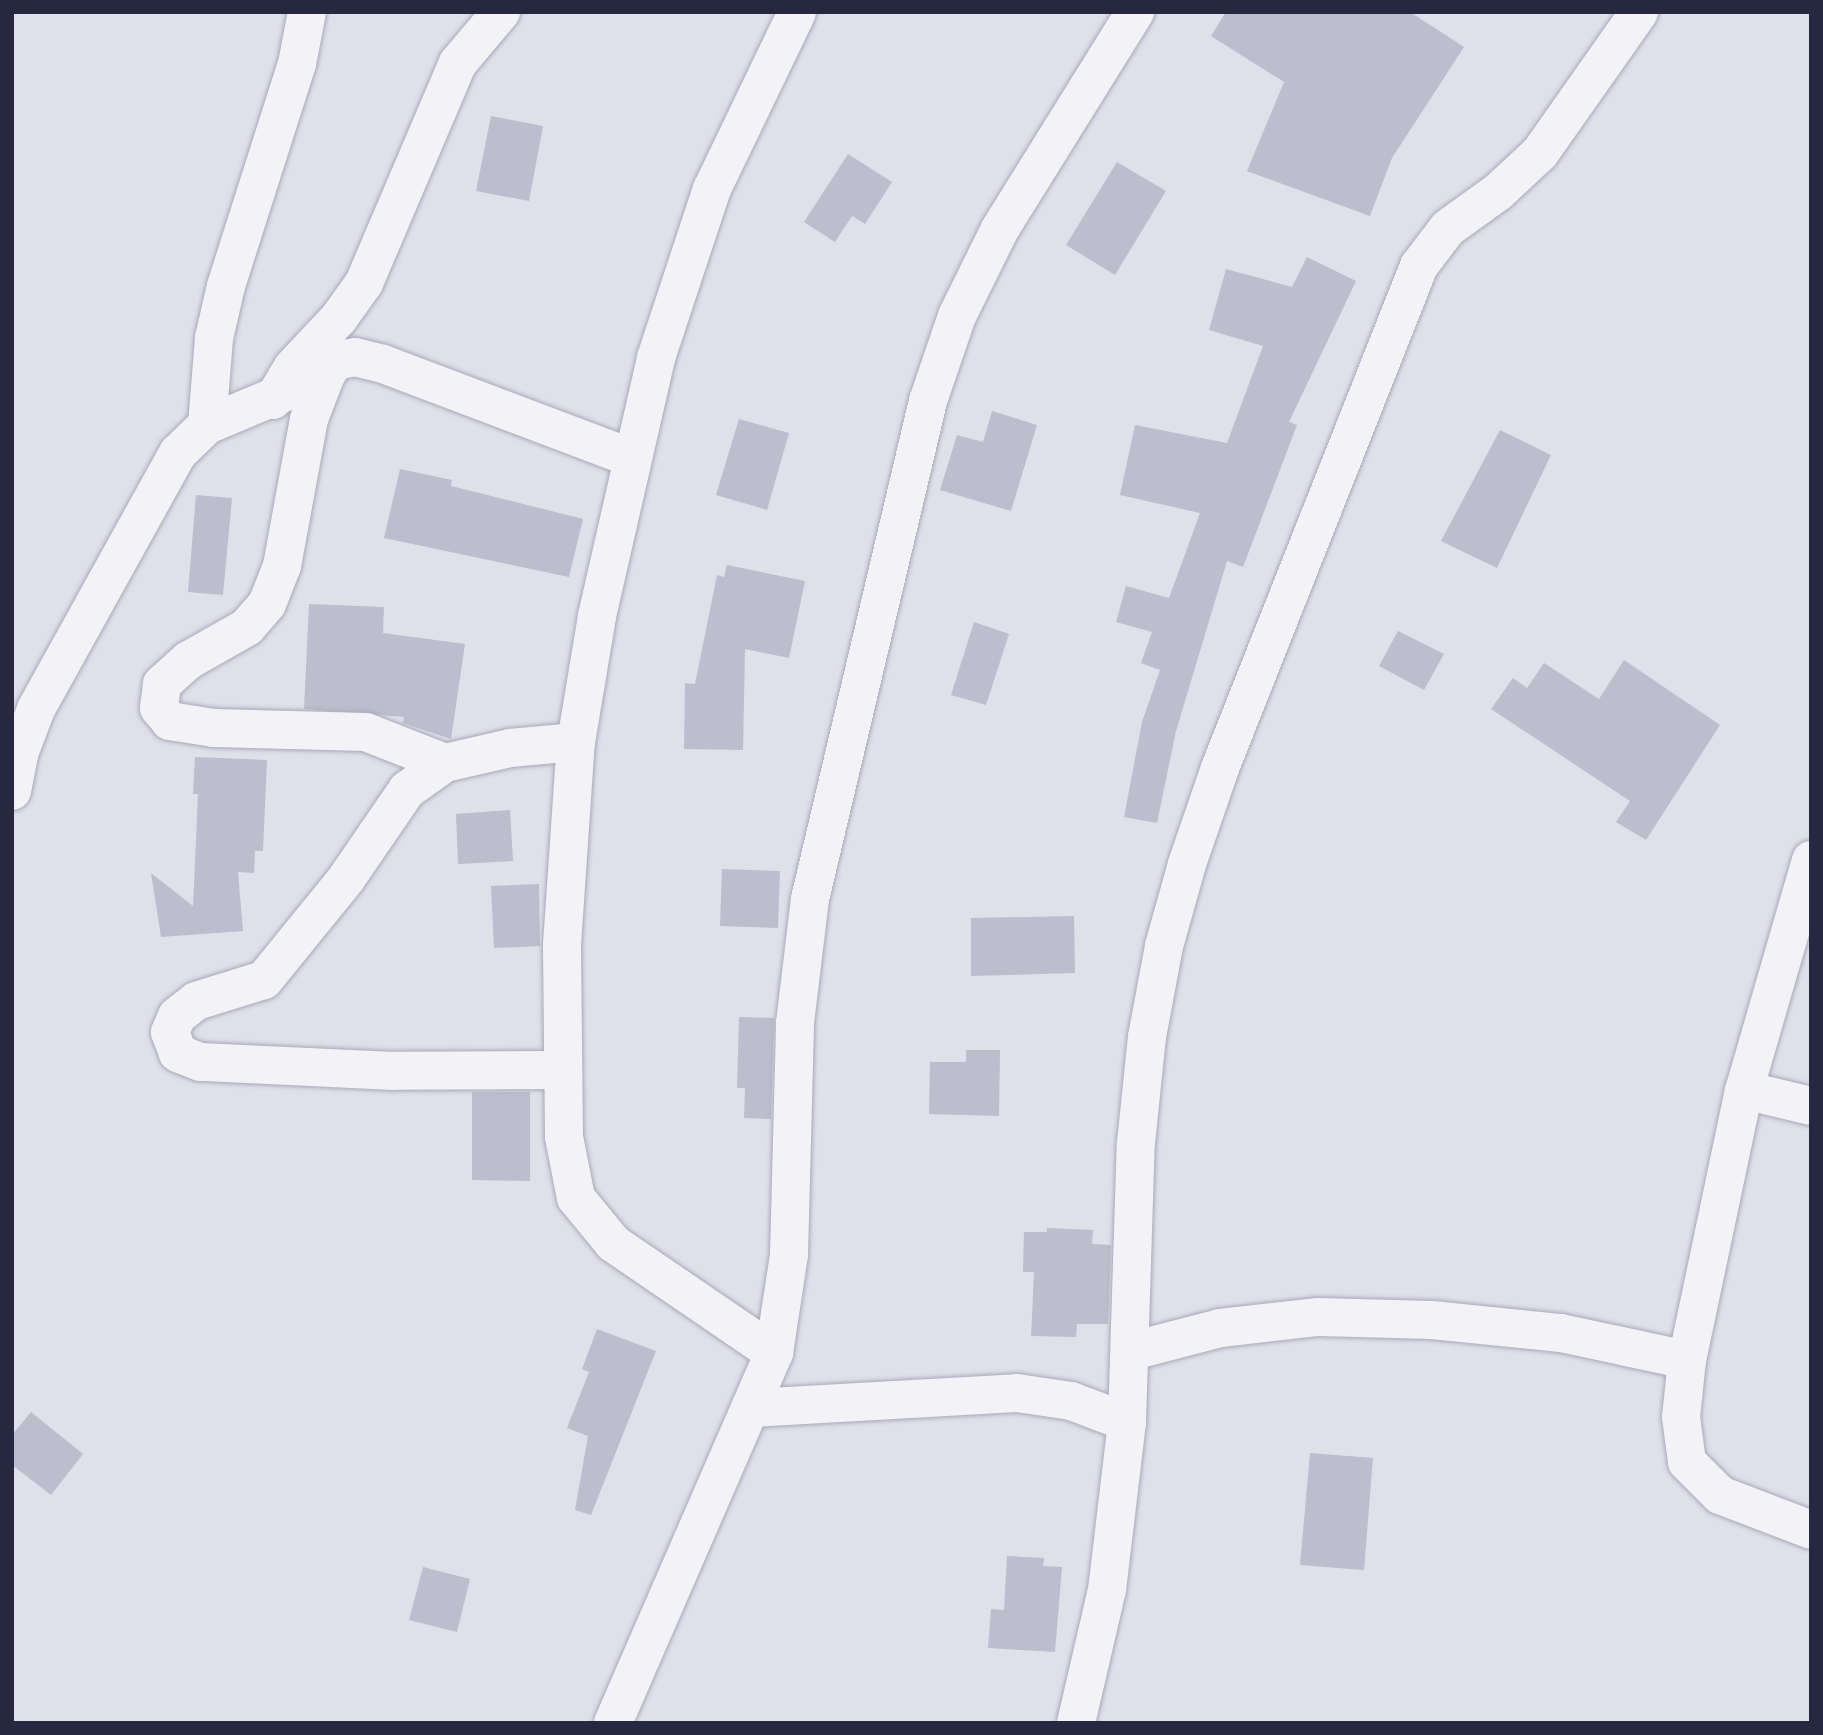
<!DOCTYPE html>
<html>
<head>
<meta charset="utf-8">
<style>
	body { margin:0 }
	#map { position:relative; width:1823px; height:1735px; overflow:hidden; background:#dfe0ea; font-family:Roboto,sans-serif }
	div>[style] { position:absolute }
	.building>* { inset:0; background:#bcbdcd }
	.roads { filter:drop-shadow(0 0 2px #a8a9b8) drop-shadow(0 0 2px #a8a9b8) }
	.minor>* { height:38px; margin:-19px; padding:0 19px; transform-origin:19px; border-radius:19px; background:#f2f2f7 }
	span { translate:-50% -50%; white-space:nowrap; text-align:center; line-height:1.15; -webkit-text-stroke:6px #eff0f7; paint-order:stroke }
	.frame { position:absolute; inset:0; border:14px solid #262842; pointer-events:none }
</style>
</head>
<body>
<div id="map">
	<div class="building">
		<div style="clip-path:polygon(1226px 12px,1410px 12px,1464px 47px,1392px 158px,1370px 216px,1247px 171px,1284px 82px,1211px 36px)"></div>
		<div style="clip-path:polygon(491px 116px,543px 126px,529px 201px,476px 191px)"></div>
		<div style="clip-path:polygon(848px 154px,892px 182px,865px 224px,852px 216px,835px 242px,804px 222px)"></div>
		<div style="clip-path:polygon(1117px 162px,1166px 191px,1115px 275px,1066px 245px)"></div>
		<div style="clip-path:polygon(1307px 257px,1356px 281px,1289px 422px,1297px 425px,1243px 567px,1227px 561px,1176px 731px,1157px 823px,1124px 817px,1142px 722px,1160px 670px,1141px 663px,1152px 632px,1116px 622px,1126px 586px,1169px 598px,1200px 513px,1120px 495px,1135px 425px,1227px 443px,1263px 346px,1209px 330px,1226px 269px,1292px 287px)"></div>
		<div style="clip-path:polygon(992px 411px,1037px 425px,1011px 511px,940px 490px,957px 435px,983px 442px)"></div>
		<div style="clip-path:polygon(739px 419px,789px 433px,767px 510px,716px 495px)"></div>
		<div style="clip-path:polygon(1500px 430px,1551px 455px,1497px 568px,1441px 541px)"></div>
		<div style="clip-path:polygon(400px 469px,452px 480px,451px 486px,583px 519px,569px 577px,384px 538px)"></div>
		<div style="clip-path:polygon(196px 495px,232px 498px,223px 595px,188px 592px)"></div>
		<div style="clip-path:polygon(727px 565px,805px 581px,789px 658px,745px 649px,743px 750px,684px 749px,685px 683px,695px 684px,717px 575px,724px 577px)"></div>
		<div style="clip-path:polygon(309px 604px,384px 607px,383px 633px,465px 644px,451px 739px,403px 723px,404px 717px,304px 709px)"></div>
		<div style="clip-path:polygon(974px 622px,1009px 634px,986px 705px,951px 695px)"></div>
		<div style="clip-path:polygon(1398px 631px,1444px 654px,1424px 690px,1379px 666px)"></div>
		<div style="clip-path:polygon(1624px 660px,1720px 725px,1646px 840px,1616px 822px,1630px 801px,1491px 709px,1513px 678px,1527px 688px,1544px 663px,1599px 699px)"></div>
		<div style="clip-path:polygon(195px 757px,267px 760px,263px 851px,255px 851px,254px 873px,238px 872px,243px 931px,161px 937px,151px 873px,193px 906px,198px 794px,193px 794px)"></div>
		<div style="clip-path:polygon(510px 810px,513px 861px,458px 864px,456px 814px)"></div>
		<div style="clip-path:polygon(722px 869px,780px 871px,778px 928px,720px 926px)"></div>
		<div style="clip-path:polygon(539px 884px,540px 946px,494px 948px,491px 886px)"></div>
		<div style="clip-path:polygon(1074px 916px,1075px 973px,971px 976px,971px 918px)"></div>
		<div style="clip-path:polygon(739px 1017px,774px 1018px,771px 1119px,744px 1118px,745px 1088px,737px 1088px)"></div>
		<div style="clip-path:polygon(966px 1050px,1000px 1050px,999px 1116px,929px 1114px,930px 1062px,966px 1062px)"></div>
		<div style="clip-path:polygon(472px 1092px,530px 1092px,530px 1181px,472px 1180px)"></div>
		<div style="clip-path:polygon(1047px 1228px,1093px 1230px,1092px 1244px,1111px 1245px,1108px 1324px,1077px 1324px,1076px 1337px,1031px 1336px,1034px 1272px,1023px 1272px,1024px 1232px,1047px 1232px)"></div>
		<div style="clip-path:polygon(597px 1329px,656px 1351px,591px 1515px,575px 1510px,588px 1436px,567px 1428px,589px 1372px,582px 1369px)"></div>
		<div style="clip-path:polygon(31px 1412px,83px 1454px,51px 1495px,12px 1465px,12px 1435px)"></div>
		<div style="clip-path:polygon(1310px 1453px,1373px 1458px,1364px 1570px,1300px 1565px)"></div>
		<div style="clip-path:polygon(1007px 1556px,1044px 1558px,1043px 1566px,1062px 1567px,1055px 1652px,988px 1648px,991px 1609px,1004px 1610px)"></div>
		<div style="clip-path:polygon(423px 1567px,470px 1579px,457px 1632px,409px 1620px)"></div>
	</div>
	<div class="roads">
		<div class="minor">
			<div style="left:273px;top:400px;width:37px;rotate:-59deg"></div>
			<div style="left:292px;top:368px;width:69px;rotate:-46.8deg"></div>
			<div style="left:339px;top:318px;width:43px;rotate:-54.5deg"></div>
			<div style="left:364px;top:283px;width:239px;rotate:-66.9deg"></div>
			<div style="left:458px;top:63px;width:67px;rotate:-49.9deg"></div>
			<div style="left:207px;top:425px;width:87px;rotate:-85.4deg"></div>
			<div style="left:214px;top:338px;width:53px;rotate:-77deg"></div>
			<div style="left:226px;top:286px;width:233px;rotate:-72.3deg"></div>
			<div style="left:297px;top:64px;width:53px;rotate:-79.1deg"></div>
			<div style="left:445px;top:763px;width:85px;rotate:-158.6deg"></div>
			<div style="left:366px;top:732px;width:152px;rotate:-178.5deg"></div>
			<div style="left:214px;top:728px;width:45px;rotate:-171deg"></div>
			<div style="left:170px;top:721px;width:17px;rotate:-130deg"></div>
			<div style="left:159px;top:708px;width:24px;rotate:-83deg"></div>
			<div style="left:162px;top:684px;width:36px;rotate:-42deg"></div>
			<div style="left:189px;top:660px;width:67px;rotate:-29.6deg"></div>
			<div style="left:247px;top:627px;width:30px;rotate:-49deg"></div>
			<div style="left:267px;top:604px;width:41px;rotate:-68.5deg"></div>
			<div style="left:282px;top:566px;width:149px;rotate:-79.6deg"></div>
			<div style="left:309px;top:419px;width:47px;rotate:-68.9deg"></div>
			<div style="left:326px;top:375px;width:17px;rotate:-57deg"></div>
			<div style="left:335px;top:361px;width:20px;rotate:-11deg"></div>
			<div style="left:355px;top:357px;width:29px;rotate:14deg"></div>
			<div style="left:383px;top:364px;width:266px;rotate:20.7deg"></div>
			<div style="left:12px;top:791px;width:38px;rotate:-79deg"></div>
			<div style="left:19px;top:754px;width:48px;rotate:-69.3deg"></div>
			<div style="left:36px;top:709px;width:293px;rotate:-61deg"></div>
			<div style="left:178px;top:453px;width:40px;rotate:-44deg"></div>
			<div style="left:207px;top:425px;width:129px;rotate:-22.8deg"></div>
			<div style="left:1811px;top:860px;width:240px;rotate:106.2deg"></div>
			<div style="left:1744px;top:1090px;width:276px;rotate:101.9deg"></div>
			<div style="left:1687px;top:1360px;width:57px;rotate:96deg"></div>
			<div style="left:1681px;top:1417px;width:45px;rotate:82.4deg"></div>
			<div style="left:1687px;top:1462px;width:47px;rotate:45deg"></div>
			<div style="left:1720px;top:1495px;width:97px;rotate:21deg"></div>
			<div style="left:561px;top:1070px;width:167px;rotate:179.7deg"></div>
			<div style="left:394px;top:1071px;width:194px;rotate:-177.3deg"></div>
			<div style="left:200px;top:1062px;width:24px;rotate:-158deg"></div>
			<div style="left:178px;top:1053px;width:22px;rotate:-111deg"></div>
			<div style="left:170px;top:1032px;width:17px;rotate:-66deg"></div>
			<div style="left:177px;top:1016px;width:24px;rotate:-38deg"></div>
			<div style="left:196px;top:1001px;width:71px;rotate:-17.2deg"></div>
			<div style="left:264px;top:980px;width:130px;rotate:-50.9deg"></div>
			<div style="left:346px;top:879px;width:108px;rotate:-55.6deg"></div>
			<div style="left:407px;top:790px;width:47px;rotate:-35.4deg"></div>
			<div style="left:445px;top:763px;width:67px;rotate:-13deg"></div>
			<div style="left:510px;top:748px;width:66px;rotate:-5.2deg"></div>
			<div style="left:1744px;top:1090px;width:69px;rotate:13.4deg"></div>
			<div style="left:1132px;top:1351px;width:91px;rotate:-14.6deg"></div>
			<div style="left:1220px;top:1328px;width:99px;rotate:-6.4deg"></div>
			<div style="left:1318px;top:1317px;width:114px;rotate:1.5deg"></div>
			<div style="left:1432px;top:1320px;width:130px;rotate:5.8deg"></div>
			<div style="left:1561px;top:1333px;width:129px;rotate:12.1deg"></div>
			<div style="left:774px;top:1353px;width:195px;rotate:-145.7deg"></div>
			<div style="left:613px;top:1243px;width:58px;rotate:-129.4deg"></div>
			<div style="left:576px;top:1198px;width:62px;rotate:-101.1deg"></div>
			<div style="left:564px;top:1137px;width:192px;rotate:-90.6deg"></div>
			<div style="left:562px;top:945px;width:203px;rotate:-86.1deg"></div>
			<div style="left:576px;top:742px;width:128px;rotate:-80.5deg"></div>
			<div style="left:597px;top:616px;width:265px;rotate:-77.1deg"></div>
			<div style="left:656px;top:358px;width:178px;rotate:-71.7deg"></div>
			<div style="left:712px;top:189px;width:196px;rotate:-64.3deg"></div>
			<div style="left:751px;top:1408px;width:266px;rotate:-3.2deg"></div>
			<div style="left:1017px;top:1393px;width:55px;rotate:8.4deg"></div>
			<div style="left:1071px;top:1401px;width:60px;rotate:20.6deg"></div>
			<div style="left:613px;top:1723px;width:404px;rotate:-66.5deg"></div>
			<div style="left:774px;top:1353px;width:99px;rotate:-81.3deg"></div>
			<div style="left:789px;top:1255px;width:232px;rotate:-88.5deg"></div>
			<div style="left:795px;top:1023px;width:125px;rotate:-83.1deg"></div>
			<div style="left:810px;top:899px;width:512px;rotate:-76.67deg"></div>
			<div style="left:928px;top:401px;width:90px;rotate:-71.2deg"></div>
			<div style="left:957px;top:316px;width:97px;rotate:-63.7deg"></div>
			<div style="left:1000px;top:229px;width:256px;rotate:-58.1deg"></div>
			<div style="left:1076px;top:1723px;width:137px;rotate:-76.9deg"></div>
			<div style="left:1107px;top:1590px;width:169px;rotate:-83.2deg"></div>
			<div style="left:1127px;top:1422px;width:279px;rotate:-88.2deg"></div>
			<div style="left:1136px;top:1143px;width:107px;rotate:-84.1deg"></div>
			<div style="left:1147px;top:1037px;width:93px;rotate:-79.4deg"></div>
			<div style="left:1164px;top:946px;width:85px;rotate:-74.3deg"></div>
			<div style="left:1187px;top:864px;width:102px;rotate:-71deg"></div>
			<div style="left:1220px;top:768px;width:540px;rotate:-68.38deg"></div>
			<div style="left:1419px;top:266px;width:48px;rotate:-52.7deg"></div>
			<div style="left:1448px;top:228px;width:62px;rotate:-35.8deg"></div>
			<div style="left:1498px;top:192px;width:57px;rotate:-42.9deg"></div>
			<div style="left:1540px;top:153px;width:172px;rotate:-54.9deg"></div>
		</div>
	</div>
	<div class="frame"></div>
</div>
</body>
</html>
